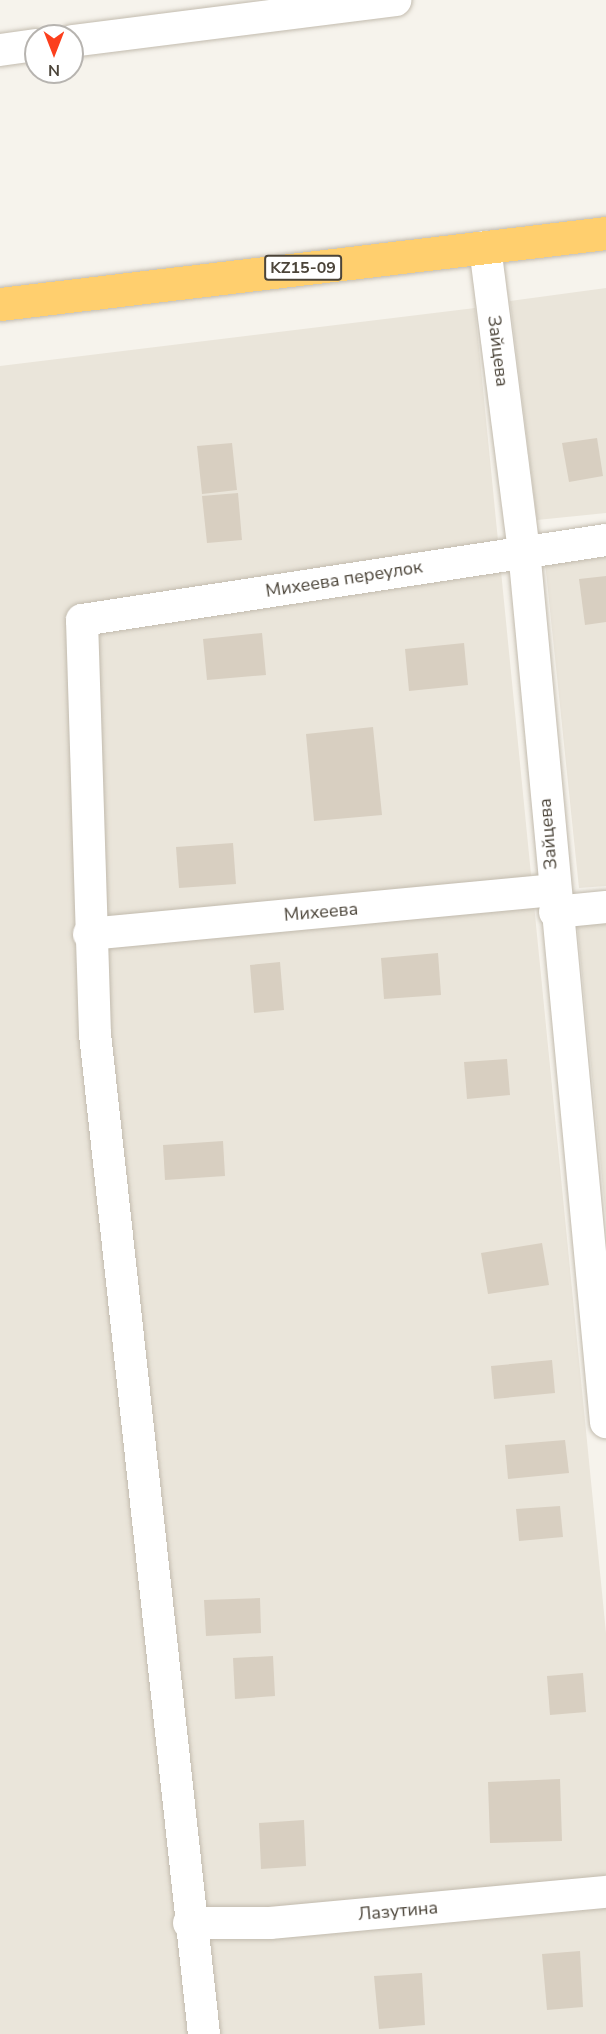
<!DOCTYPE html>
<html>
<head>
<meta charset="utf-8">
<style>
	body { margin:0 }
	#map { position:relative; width:606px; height:2034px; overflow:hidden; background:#f6f3ec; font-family:"Nunito Sans",sans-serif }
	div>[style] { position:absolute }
	.residential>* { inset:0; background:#eae5da }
	.building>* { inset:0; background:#d8cfc1 }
	.roads { filter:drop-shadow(0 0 2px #c2bbae) drop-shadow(0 0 2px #c2bbae) }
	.minor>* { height:32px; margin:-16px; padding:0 16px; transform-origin:16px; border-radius:16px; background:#fff }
	.highway>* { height:33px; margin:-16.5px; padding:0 16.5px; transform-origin:16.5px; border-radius:16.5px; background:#ffcf6e }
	span { translate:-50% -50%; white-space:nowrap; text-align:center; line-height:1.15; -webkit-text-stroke:5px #fff; paint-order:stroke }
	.shield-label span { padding:2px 4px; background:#fff; border:2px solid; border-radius:4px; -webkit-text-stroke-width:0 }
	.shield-label { font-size:16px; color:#4b4439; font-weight:700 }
	.street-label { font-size:18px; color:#4b4439 }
	.north { position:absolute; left:24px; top:24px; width:60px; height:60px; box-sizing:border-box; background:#fff; border:2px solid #b7b4b0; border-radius:50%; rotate:180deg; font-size:16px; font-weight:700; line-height:24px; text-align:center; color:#4b4439 }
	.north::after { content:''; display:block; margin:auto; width:21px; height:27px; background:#fc3f1d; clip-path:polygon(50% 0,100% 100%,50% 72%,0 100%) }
</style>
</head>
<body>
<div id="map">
	<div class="residential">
		<div style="clip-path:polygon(606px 288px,606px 513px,537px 520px,510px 301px)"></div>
		<div style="clip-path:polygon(475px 308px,606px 1633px,606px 2034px,0 2034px,0 366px)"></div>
		<div style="clip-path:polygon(606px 556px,606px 886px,579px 888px,545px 562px)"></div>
		<div style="clip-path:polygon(606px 921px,606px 1219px,577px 923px)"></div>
	</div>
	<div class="building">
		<div style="clip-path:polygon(597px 438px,603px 476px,569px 482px,562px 443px)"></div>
		<div style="clip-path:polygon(232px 443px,237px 490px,202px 494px,197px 446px)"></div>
		<div style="clip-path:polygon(238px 493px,242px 540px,207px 543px,202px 496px)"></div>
		<div style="clip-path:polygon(606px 576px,606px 622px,585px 625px,579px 579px)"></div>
		<div style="clip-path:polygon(262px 633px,266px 675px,207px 680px,203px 639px)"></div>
		<div style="clip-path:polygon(464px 643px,468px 685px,409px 691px,405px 649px)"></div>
		<div style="clip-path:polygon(373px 727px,382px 815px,314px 821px,306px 734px)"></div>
		<div style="clip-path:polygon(233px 843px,236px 884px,179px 888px,176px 847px)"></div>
		<div style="clip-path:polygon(438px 953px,441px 995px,384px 999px,381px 958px)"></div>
		<div style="clip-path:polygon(280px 962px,284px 1010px,254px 1013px,250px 965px)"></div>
		<div style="clip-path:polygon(507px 1059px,510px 1095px,467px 1099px,464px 1062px)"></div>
		<div style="clip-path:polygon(223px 1141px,225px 1176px,165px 1180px,163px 1145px)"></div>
		<div style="clip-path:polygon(542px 1243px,549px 1285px,488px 1294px,481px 1253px)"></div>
		<div style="clip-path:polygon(552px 1360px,555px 1393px,494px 1399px,491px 1366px)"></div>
		<div style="clip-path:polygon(565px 1440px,569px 1473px,508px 1479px,505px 1445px)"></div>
		<div style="clip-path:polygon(560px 1506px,563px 1537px,519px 1541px,516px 1509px)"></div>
		<div style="clip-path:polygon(260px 1598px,261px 1633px,206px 1636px,204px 1600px)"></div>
		<div style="clip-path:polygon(273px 1656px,275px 1696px,235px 1699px,233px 1658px)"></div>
		<div style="clip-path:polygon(583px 1673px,586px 1712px,550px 1715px,547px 1676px)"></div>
		<div style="clip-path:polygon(560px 1779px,562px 1841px,490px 1843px,488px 1782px)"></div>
		<div style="clip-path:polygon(304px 1820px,306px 1866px,261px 1869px,259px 1823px)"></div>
		<div style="clip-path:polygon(580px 1951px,583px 2007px,547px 2010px,542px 1954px)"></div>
		<div style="clip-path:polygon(422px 1973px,425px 2025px,379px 2029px,374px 1976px)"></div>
	</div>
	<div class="roads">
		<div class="minor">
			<div style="left:72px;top:41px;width:326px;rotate:-7.2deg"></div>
			<div style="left:0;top:50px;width:36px;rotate:-8deg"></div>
			<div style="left:485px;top:247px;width:305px;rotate:82.7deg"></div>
			<div style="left:524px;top:550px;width:876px;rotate:84.63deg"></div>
			<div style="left:555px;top:912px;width:51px;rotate:-5.6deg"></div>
			<div style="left:89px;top:934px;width:466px;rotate:-5.4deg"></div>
			<div style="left:189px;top:1923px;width:81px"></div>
			<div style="left:270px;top:1923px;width:337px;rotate:-5.3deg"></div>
			<div style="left:204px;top:2034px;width:1006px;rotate:-96.22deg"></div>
			<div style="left:95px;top:1034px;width:414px;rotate:-91.8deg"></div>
			<div style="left:82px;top:620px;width:530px;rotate:-8.68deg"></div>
		</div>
		<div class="highway">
			<div style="left:0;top:304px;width:610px;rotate:-6.68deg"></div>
		</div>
	</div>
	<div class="shield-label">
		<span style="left:303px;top:268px">KZ15-09</span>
	</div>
	<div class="street-label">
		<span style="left:498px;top:351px;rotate:83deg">Зайцева</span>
		<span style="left:344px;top:579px;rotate:-9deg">Михеева переулок</span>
		<span style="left:548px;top:834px;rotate:-95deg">Зайцева</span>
		<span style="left:321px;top:912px;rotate:-5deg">Михеева</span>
		<span style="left:398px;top:1911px;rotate:-5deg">Лазутина</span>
	</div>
	<div class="north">N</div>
</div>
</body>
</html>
